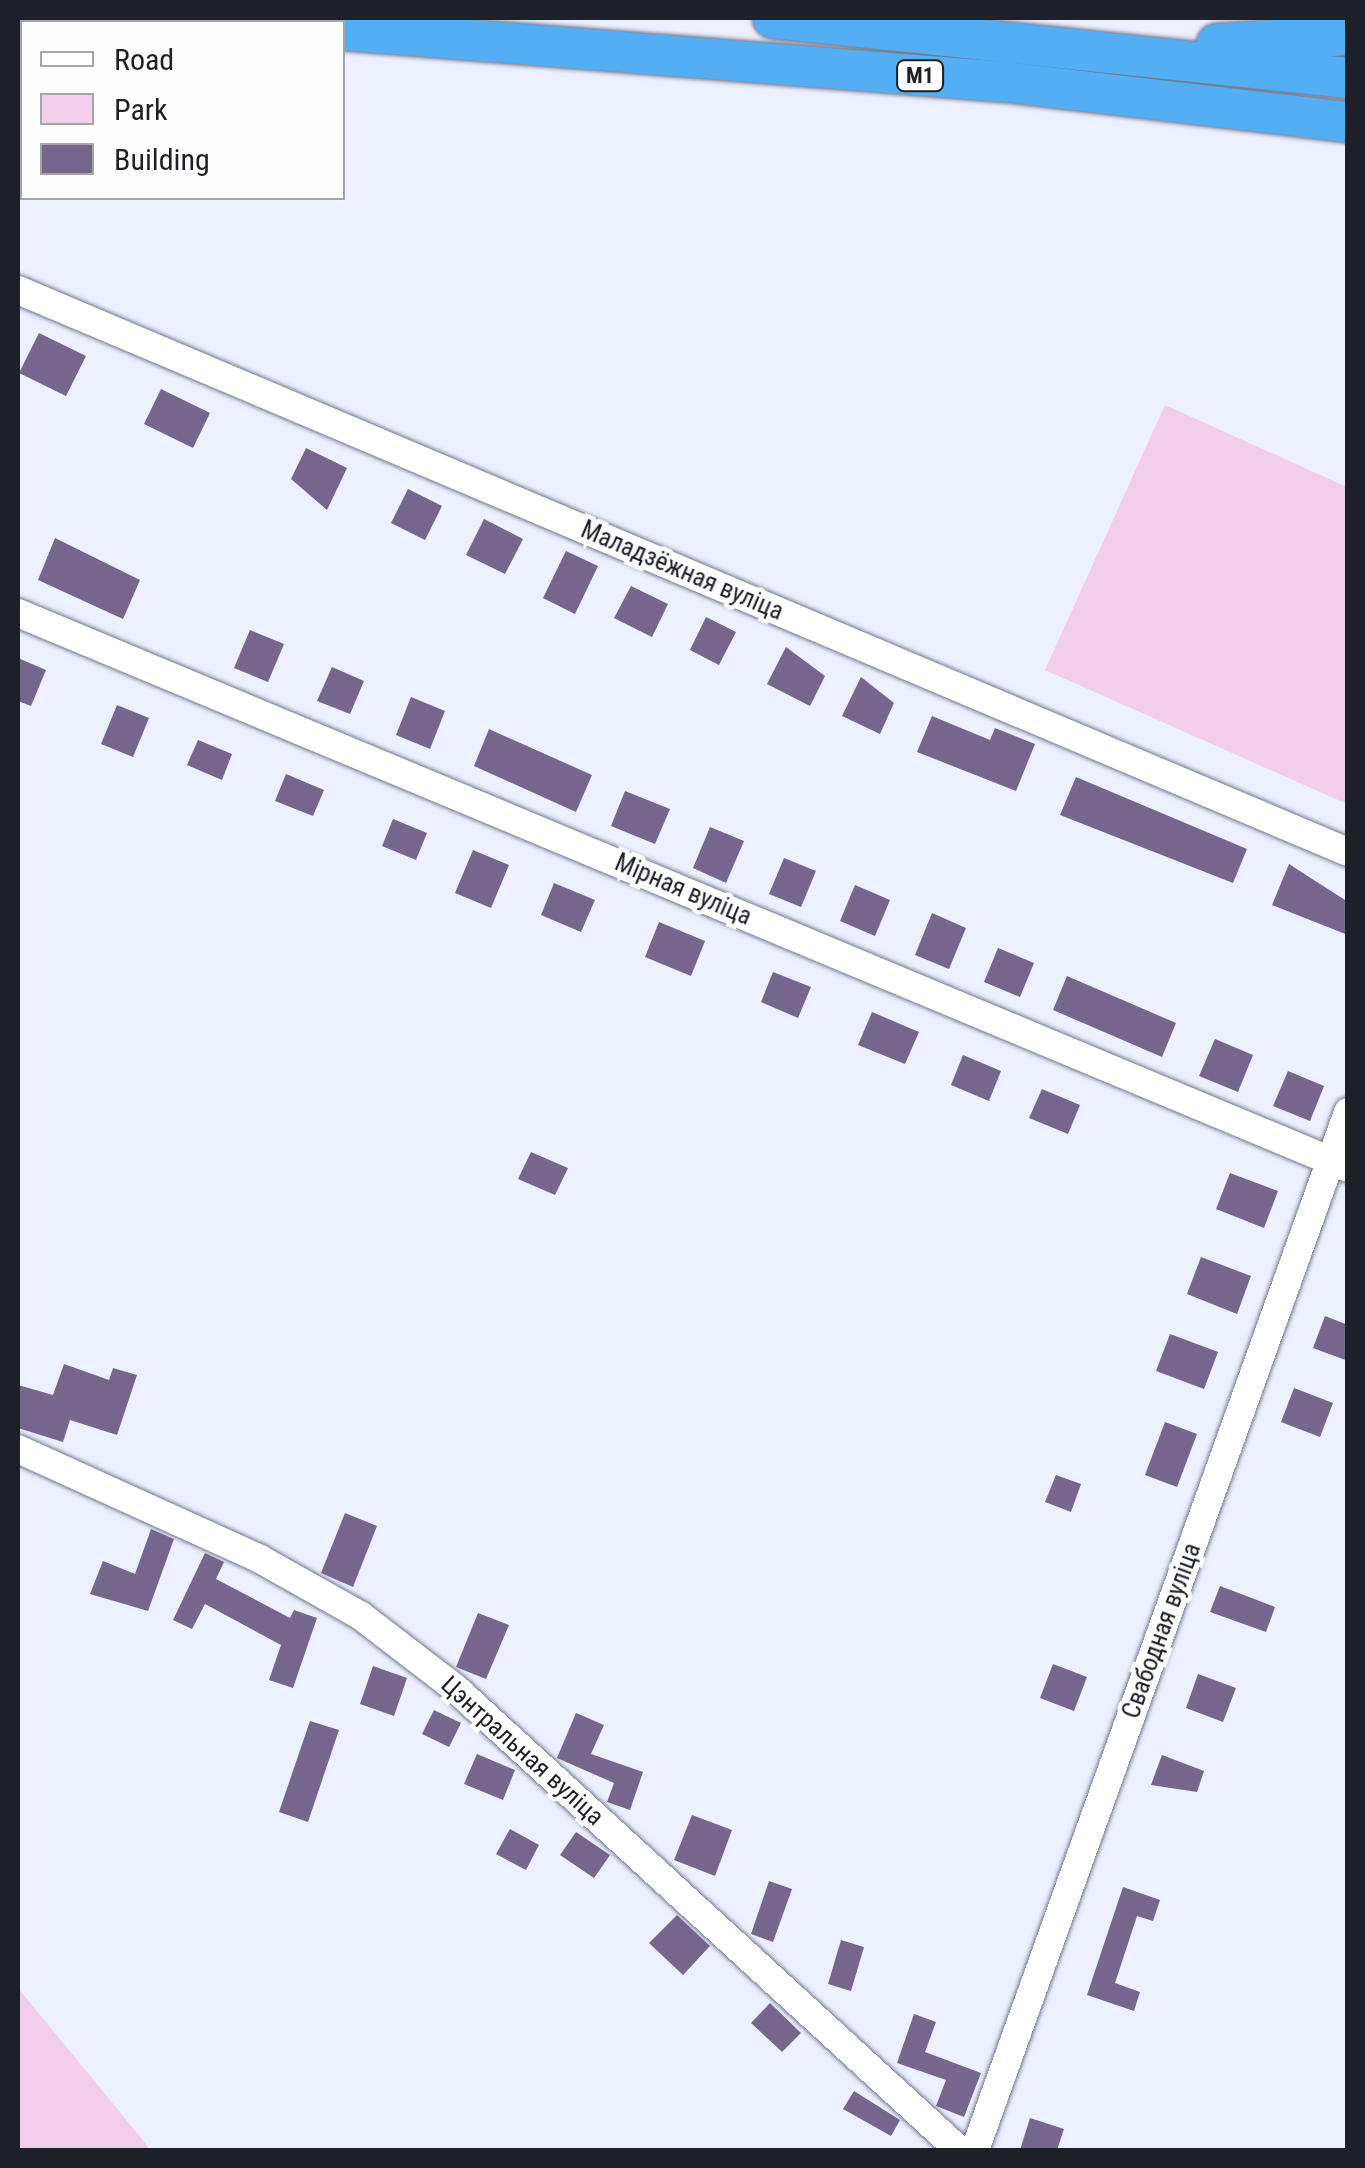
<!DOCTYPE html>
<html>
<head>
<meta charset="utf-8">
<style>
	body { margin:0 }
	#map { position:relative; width:1365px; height:2168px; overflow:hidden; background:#ecf0ff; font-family:"Roboto Condensed",sans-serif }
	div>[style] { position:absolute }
	.green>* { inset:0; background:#f3ceec }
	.building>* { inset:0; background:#76668d }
	.roads { filter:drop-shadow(0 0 2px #71778c) drop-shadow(0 0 2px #71778c) }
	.minor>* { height:28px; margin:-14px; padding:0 14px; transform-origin:14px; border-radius:14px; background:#fff }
	.highway>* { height:40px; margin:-20px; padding:0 20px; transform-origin:20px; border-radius:20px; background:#53aef4 }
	span { translate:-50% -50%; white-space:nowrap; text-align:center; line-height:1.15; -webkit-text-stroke:9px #fefefe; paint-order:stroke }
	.shield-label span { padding:2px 8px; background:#fefefe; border:2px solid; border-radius:8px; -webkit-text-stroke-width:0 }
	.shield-label { font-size:22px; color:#1d2028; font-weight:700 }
	.street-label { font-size:25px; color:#1d2028 }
	.frame { position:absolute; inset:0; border:20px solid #1d2028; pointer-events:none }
	.legend { position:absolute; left:20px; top:20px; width:325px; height:180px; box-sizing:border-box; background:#fefefe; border:2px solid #a4a5a8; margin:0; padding:12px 18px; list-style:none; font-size:30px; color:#1d2028 }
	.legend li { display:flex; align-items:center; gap:20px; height:50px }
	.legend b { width:50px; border:2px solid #a4a5a8 }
</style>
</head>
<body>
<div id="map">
	<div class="green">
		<div style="clip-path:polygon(1165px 405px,1347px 487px,1347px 804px,1045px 670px)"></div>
		<div style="clip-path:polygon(18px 1988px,142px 2139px,150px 2150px,18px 2150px)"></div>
	</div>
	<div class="building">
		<div style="clip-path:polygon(39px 333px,86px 356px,66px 396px,19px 373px)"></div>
		<div style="clip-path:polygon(161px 389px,210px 413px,193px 448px,144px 424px)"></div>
		<div style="clip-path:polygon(306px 448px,347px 468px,327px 510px,291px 479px)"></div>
		<div style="clip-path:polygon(408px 489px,442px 506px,425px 540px,391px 523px)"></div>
		<div style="clip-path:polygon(484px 519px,523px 539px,505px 574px,466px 555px)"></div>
		<div style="clip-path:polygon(55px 538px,140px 580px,123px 619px,38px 580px)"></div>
		<div style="clip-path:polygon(566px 551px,598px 566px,575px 614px,543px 598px)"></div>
		<div style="clip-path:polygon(631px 586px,668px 604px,652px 637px,614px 618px)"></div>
		<div style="clip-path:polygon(706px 617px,736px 632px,719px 665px,690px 650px)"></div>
		<div style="clip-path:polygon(250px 630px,284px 644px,268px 682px,234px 668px)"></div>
		<div style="clip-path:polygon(786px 647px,825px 676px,810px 706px,767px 684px)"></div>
		<div style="clip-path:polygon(18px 658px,46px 670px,31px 706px,18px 701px)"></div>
		<div style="clip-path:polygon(332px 667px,364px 681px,350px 714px,317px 701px)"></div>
		<div style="clip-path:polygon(861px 677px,894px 703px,880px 734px,842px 716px)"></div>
		<div style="clip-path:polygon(411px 697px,445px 711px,430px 749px,396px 735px)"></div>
		<div style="clip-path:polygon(117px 705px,149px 718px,133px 757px,101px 744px)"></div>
		<div style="clip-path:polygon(932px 716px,990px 740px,995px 728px,1035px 744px,1016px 791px,917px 752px)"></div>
		<div style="clip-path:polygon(489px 729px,592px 775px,576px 812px,474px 766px)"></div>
		<div style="clip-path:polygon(198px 740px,232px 754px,222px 780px,187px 765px)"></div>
		<div style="clip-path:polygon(286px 774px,324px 790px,313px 816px,275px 801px)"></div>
		<div style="clip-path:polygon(1076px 777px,1247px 849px,1233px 883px,1060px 815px)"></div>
		<div style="clip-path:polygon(625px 791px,670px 809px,655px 844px,611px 826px)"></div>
		<div style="clip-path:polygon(393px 819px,427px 833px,416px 860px,382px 846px)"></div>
		<div style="clip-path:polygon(710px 827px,744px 841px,726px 883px,693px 868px)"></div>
		<div style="clip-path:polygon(473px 850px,509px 865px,491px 908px,455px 893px)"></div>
		<div style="clip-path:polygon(784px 858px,816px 871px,801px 907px,769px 894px)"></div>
		<div style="clip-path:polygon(1289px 864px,1348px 902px,1348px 935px,1272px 905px)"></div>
		<div style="clip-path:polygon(554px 883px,595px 900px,581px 932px,541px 915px)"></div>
		<div style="clip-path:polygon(855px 885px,890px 900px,875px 936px,840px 921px)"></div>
		<div style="clip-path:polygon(932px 913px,966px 928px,949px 969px,915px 955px)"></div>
		<div style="clip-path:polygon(659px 922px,705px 941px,691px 976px,645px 957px)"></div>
		<div style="clip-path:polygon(998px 948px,1034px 963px,1020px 997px,984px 982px)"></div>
		<div style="clip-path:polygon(773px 972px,811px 987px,798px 1018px,761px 1002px)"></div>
		<div style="clip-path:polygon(1067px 976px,1176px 1023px,1162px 1057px,1053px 1010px)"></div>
		<div style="clip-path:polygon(872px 1012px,919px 1032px,905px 1064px,858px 1045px)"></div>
		<div style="clip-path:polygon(1215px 1039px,1253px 1055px,1238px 1092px,1199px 1076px)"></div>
		<div style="clip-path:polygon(963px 1055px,1001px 1071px,989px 1101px,951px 1085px)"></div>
		<div style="clip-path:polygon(1288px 1071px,1324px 1086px,1310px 1121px,1273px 1106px)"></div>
		<div style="clip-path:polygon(1042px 1089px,1080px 1105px,1068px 1134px,1029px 1118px)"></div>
		<div style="clip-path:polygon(531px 1152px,568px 1168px,555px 1195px,518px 1179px)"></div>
		<div style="clip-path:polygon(1230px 1173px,1278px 1191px,1264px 1228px,1216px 1209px)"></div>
		<div style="clip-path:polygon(1201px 1257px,1251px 1276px,1237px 1314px,1187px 1294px)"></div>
		<div style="clip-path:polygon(1325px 1316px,1348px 1325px,1348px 1361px,1313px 1348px)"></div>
		<div style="clip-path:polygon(1170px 1334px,1218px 1352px,1204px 1389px,1156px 1371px)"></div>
		<div style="clip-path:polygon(64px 1364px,109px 1380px,113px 1368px,137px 1375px,117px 1435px,70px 1420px,63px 1442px,18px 1428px,18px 1385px,53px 1395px)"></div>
		<div style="clip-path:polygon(1294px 1388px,1333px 1403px,1320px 1437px,1281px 1422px)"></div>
		<div style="clip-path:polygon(1165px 1422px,1197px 1434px,1177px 1487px,1145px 1475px)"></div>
		<div style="clip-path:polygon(1056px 1475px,1081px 1484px,1071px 1512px,1045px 1502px)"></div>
		<div style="clip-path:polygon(345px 1513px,377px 1526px,353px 1587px,321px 1573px)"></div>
		<div style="clip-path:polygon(151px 1529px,174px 1539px,148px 1611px,90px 1594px,103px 1561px,135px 1574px)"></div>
		<div style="clip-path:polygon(205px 1553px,224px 1562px,216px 1579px,290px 1618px,294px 1610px,317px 1618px,293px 1688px,269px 1680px,281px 1645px,205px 1604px,192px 1629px,173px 1620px)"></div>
		<div style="clip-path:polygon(1220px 1586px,1275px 1607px,1266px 1632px,1210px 1612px)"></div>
		<div style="clip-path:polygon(478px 1613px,509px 1625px,486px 1679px,456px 1667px)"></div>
		<div style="clip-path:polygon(1053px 1664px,1087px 1677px,1074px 1711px,1040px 1698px)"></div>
		<div style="clip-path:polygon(373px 1666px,407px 1678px,394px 1716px,360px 1704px)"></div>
		<div style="clip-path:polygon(1198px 1674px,1236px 1688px,1223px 1722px,1186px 1708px)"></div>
		<div style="clip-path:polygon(434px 1710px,461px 1723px,449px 1747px,422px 1734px)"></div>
		<div style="clip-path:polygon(576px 1713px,604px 1725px,591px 1754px,643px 1772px,630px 1810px,607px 1802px,614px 1783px,557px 1758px)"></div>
		<div style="clip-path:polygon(310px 1721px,339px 1730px,308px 1822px,279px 1812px)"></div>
		<div style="clip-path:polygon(477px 1754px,515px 1770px,503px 1800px,464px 1784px)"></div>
		<div style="clip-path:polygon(1162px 1755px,1204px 1771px,1197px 1792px,1151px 1785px)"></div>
		<div style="clip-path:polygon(692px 1815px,732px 1830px,715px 1876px,674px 1860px)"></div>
		<div style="clip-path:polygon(510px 1829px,539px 1845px,526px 1870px,496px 1854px)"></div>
		<div style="clip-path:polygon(576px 1832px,610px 1855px,594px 1878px,560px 1855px)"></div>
		<div style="clip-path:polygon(769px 1881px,792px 1889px,773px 1942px,751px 1934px)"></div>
		<div style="clip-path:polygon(1123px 1887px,1160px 1900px,1153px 1921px,1137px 1916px,1115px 1983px,1140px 1992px,1134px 2011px,1087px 1995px)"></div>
		<div style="clip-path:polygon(677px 1915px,710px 1946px,683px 1975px,649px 1943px)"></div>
		<div style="clip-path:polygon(841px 1940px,864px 1947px,851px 1991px,828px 1984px)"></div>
		<div style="clip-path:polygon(770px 2003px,801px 2033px,782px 2052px,751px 2023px)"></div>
		<div style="clip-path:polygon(914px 2014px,936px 2022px,925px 2052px,981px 2073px,964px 2117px,936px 2106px,946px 2080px,897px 2063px)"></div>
		<div style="clip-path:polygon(854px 2091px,900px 2120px,891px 2136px,843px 2109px)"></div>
		<div style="clip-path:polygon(1030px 2118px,1064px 2129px,1057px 2150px,1020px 2150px)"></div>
	</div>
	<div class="roads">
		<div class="minor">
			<div style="left:18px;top:290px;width:1444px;rotate:22.91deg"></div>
			<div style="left:18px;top:613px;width:1441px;rotate:22.65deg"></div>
			<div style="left:18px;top:1449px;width:266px;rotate:24.4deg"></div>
			<div style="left:260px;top:1559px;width:116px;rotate:29.4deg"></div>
			<div style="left:361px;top:1616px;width:118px;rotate:37.5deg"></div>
			<div style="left:455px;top:1688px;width:684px;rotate:42.51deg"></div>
			<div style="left:975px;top:2150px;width:1103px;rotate:-70.23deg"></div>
		</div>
		<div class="highway">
			<div style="left:142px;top:18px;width:84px;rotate:2.7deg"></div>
			<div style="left:773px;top:18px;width:578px;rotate:5.96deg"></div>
			<div style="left:342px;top:30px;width:666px;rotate:4.48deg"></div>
			<div style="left:1006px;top:82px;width:344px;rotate:6.7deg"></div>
			<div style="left:1217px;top:44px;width:131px;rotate:-3.9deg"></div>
		</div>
	</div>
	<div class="shield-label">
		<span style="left:920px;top:76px">М1</span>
	</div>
	<div class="street-label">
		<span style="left:682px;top:571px;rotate:23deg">Маладзёжная вуліца</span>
		<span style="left:683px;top:890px;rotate:23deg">Мірная вуліца</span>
		<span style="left:1162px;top:1631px;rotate:-70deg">Свабодная вуліца</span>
		<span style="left:522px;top:1751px;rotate:42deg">Цэнтральная вуліца</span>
	</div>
	<div class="frame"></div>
	<ul class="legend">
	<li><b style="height:12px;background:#fff"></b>Road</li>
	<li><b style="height:28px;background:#f3ceec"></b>Park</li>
	<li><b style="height:28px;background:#76668d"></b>Building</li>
	</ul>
</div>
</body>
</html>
